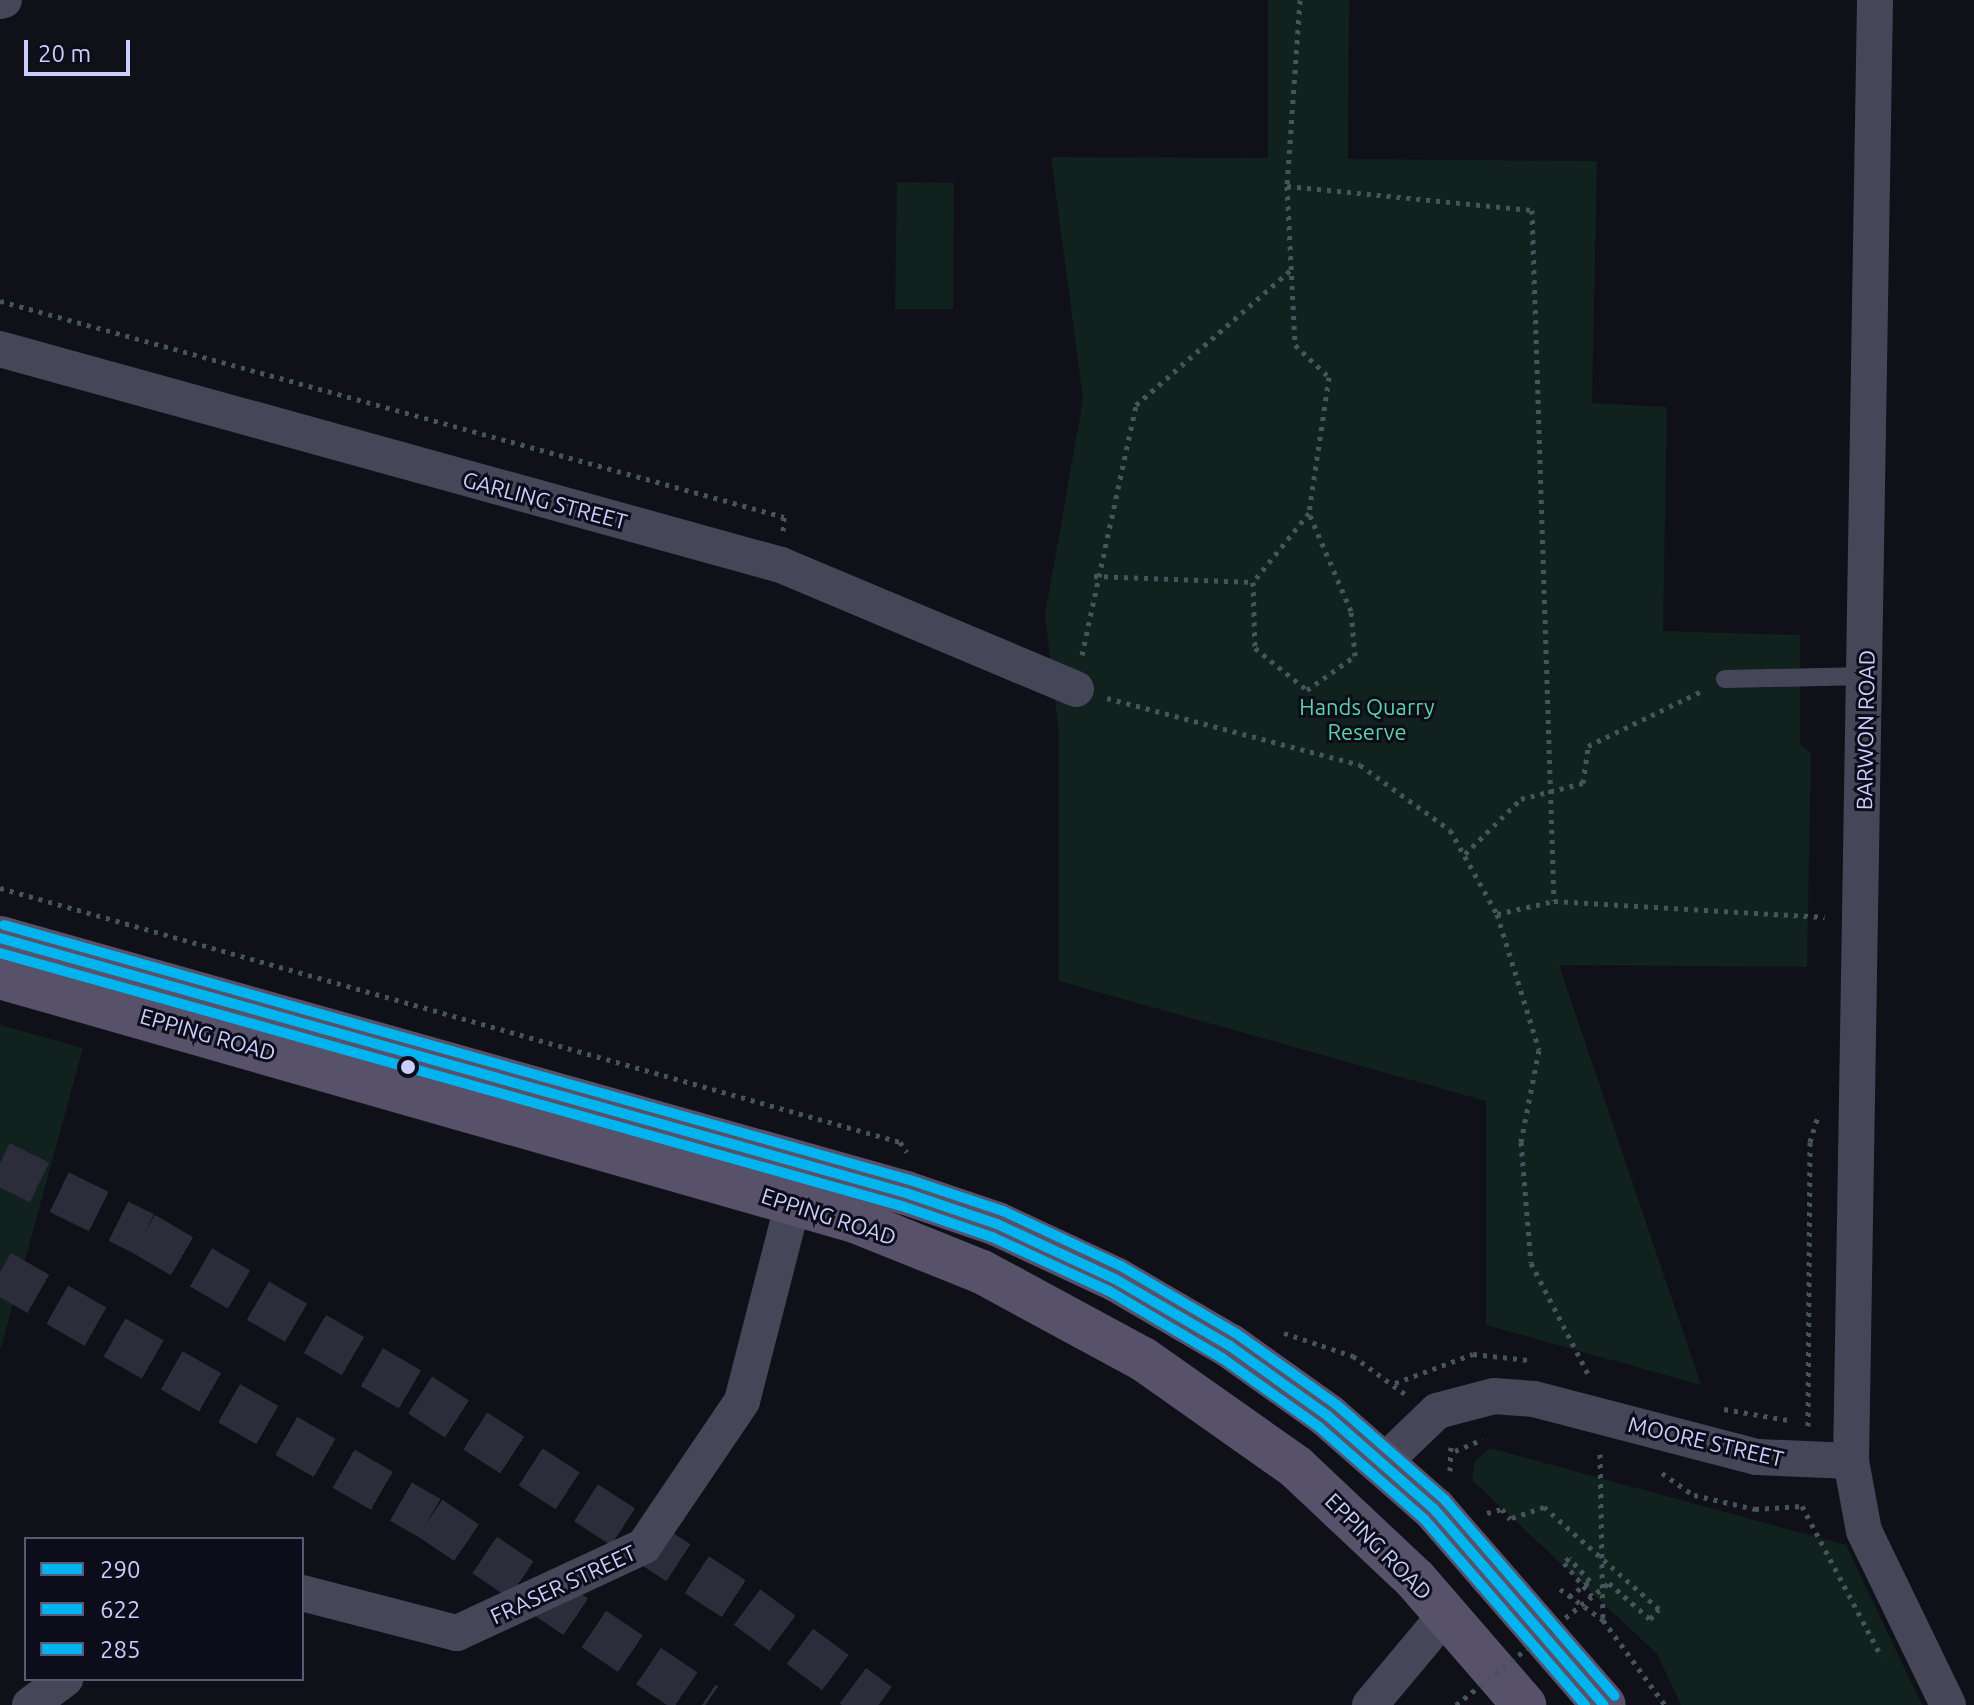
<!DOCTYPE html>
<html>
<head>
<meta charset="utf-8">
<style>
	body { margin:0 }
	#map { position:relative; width:1974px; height:1705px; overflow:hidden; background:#101018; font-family:Ubuntu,sans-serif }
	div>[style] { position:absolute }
	.green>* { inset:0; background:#10211e }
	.highway-tunnel>* { height:44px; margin-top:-22px; transform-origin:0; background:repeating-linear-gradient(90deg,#2c2c3a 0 44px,transparent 0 66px) }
	.path>* { height:5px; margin-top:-2.5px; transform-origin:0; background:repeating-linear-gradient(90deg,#46545b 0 4px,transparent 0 10px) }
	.lane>* { height:18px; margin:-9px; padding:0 9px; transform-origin:9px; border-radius:9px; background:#454758 }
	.street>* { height:36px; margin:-18px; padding:0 18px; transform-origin:18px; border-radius:18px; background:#454758 }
	.primary>* { height:44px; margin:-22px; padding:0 22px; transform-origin:22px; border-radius:22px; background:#57516a }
	.path-bridge>* { height:5px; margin-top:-2.5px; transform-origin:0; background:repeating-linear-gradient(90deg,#46545b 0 4px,transparent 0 10px) }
	.bus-1>* { height:10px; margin:-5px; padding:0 5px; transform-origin:5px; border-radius:5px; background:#00b5ef }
	.bus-2>* { height:10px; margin:-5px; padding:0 5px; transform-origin:5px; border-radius:5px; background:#00b5ef }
	.bus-3>* { height:10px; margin:-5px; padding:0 5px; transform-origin:5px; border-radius:5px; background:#00b5ef }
	.dots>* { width:22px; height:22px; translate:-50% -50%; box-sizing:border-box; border:4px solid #0c0c1b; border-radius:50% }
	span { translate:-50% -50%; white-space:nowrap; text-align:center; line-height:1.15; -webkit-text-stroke:6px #0c0c1b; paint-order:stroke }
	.street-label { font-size:22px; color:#cacefb }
	.park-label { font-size:22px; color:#5dd49f }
	.legend { position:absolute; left:24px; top:1537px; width:280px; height:144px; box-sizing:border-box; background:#0c0c1b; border:2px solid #585a75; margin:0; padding:10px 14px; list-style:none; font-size:24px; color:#cacefb }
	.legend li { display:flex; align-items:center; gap:16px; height:40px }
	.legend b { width:40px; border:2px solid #585a75 }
	.scale { position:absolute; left:24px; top:40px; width:106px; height:36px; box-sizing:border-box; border:4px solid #cacefb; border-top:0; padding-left:10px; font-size:24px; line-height:28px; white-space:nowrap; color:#cacefb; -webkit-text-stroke:6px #0c0c1b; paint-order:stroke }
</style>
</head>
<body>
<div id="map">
	<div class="green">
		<div style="clip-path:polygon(1268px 0,1349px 0,1348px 159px,1597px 161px,1592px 403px,1667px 407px,1663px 631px,1800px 635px,1800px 744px,1811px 753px,1807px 967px,1559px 965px,1701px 1385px,1486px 1325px,1486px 1101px,1059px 981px,1059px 733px,1045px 615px,1083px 399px,1051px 157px,1268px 158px)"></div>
		<div style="clip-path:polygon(897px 182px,954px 183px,953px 309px,895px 309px)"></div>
		<div style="clip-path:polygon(0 1025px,83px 1048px,0 1351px)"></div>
		<div style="clip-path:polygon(1490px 1448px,1846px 1545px,1922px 1705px,1681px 1705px,1657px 1654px,1472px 1480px,1475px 1461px)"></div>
	</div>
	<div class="highway-tunnel">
		<div style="left:0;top:1163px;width:161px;rotate:26.2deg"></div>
		<div style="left:144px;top:1234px;width:320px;rotate:30.3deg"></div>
		<div style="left:420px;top:1395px;width:390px;rotate:33deg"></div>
		<div style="left:747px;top:1607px;width:164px;rotate:36.6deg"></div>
		<div style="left:0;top:1272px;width:495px;rotate:29.8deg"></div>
		<div style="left:430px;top:1518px;width:333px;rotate:34.1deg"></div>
	</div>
	<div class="path">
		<div style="left:1300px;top:0;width:186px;rotate:94deg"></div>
		<div style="left:1287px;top:186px;width:159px;rotate:87.1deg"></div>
		<div style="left:1295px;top:345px;width:47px;rotate:43.3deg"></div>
		<div style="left:1329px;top:377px;width:137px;rotate:98.4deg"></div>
		<div style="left:1309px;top:513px;width:89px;rotate:129.1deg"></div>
		<div style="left:1253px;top:582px;width:66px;rotate:88.3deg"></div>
		<div style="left:1255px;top:648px;width:67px;rotate:38.9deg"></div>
		<div style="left:1307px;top:690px;width:59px;rotate:-35.3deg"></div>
		<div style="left:1355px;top:656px;width:45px;rotate:-95.1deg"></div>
		<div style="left:1351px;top:611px;width:107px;rotate:-113.2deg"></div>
		<div style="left:1287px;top:186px;width:246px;rotate:5.6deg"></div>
		<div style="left:1532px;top:210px;width:691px;rotate:88.18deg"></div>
		<div style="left:1554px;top:901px;width:271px;rotate:3.4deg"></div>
		<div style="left:0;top:301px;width:813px;rotate:15.4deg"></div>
		<div style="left:784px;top:517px;width:14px;rotate:94deg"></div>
		<div style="left:1094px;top:576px;width:159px;rotate:2.2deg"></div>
		<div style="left:1082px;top:655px;width:256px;rotate:-77.8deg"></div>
		<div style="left:1136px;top:405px;width:207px;rotate:-41.1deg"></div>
		<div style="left:1107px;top:698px;width:262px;rotate:14.8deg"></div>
		<div style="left:1360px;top:765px;width:111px;rotate:35.8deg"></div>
		<div style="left:1450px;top:830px;width:96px;rotate:60.8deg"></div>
		<div style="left:1497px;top:914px;width:142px;rotate:72.8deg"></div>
		<div style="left:1539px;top:1050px;width:94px;rotate:101.1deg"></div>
		<div style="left:1521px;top:1142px;width:121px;rotate:85.3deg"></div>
		<div style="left:1531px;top:1263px;width:125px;rotate:62.8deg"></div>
		<div style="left:1465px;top:854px;width:78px;rotate:-44.5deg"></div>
		<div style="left:1521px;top:799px;width:64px;rotate:-14.5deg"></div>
		<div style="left:1583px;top:783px;width:37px;rotate:-82deg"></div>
		<div style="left:1588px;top:746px;width:127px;rotate:-25.8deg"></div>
		<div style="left:0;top:888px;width:935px;rotate:15.76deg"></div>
		<div style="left:900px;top:1142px;width:12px;rotate:55deg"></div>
		<div style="left:1497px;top:914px;width:58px;rotate:-12.8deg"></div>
		<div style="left:1284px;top:1333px;width:73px;rotate:18.4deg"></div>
		<div style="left:1353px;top:1356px;width:64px;rotate:36.2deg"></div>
		<div style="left:1395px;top:1383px;width:83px;rotate:-20.4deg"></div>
		<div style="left:1473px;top:1354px;width:55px;rotate:6.2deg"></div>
		<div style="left:1724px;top:1409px;width:65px;rotate:9.8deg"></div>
		<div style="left:1808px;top:1426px;width:284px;rotate:-89.6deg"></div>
		<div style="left:1810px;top:1142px;width:30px;rotate:-73deg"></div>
		<div style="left:1455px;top:1451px;width:30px;rotate:-23deg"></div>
		<div style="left:1600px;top:1454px;width:165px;rotate:89deg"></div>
		<div style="left:1450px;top:1471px;width:24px;rotate:-88deg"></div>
		<div style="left:1662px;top:1473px;width:39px;rotate:35deg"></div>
		<div style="left:1694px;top:1495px;width:63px;rotate:12.9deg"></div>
		<div style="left:1755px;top:1509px;width:47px;rotate:-3.7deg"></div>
		<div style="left:1802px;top:1506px;width:170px;rotate:62.2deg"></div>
		<div style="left:1487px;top:1513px;width:16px;rotate:-15deg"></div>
		<div style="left:1502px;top:1509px;width:13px;rotate:51deg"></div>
		<div style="left:1560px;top:1589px;width:53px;rotate:35.8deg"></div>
		<div style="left:1603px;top:1620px;width:105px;rotate:53.9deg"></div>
		<div style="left:1569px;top:1597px;width:26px;rotate:-37deg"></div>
	</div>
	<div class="lane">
		<div style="left:1725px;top:679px;width:141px;rotate:-1.2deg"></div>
	</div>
	<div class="street">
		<div style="left:1875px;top:0;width:1461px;rotate:90.94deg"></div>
		<div style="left:1851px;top:1461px;width:71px;rotate:79.5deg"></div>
		<div style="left:1864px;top:1531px;width:193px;rotate:64.2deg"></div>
		<div style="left:0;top:1px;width:4px;rotate:-14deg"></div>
		<div style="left:0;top:349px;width:810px;rotate:15.46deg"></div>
		<div style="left:781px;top:565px;width:320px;rotate:22.8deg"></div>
		<div style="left:1382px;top:1464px;width:76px;rotate:-43.9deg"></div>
		<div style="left:1437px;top:1411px;width:59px;rotate:-14.7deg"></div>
		<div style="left:1494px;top:1396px;width:40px;rotate:4.3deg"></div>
		<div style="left:1534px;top:1399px;width:230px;rotate:14.6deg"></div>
		<div style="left:1757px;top:1457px;width:94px;rotate:2.4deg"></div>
		<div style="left:302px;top:1593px;width:160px;rotate:14.5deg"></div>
		<div style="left:457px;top:1633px;width:206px;rotate:-24.9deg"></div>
		<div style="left:644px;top:1546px;width:175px;rotate:-55.9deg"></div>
		<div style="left:742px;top:1401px;width:204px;rotate:-75.6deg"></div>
		<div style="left:30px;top:1705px;width:44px;rotate:-36.6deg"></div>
		<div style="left:1370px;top:1705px;width:119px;rotate:-50.1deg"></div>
	</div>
	<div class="primary">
		<div style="left:0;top:938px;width:941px;rotate:15.72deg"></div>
		<div style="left:906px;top:1193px;width:96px;rotate:18.8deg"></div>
		<div style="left:997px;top:1224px;width:130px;rotate:25deg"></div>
		<div style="left:1115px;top:1279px;width:133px;rotate:30.2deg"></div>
		<div style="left:1230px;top:1346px;width:120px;rotate:35.5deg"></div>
		<div style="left:1328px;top:1416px;width:141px;rotate:41.3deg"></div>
		<div style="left:1434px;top:1509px;width:259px;rotate:49.1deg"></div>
		<div style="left:0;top:977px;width:889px;rotate:15.93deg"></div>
		<div style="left:855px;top:1221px;width:137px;rotate:21.9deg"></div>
		<div style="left:982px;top:1272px;width:183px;rotate:28.4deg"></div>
		<div style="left:1143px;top:1359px;width:187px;rotate:35.2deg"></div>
		<div style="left:1296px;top:1467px;width:163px;rotate:43.3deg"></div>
		<div style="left:1415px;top:1579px;width:167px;rotate:49.1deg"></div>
	</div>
	<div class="path-bridge">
		<div style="left:1590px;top:1581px;width:31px;rotate:-132deg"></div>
		<div style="left:1569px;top:1558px;width:7px;rotate:135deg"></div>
		<div style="left:1564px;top:1563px;width:43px;rotate:49.7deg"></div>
		<div style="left:1456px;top:1705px;width:196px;rotate:-38.6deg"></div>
		<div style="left:1609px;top:1583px;width:55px;rotate:41.3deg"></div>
		<div style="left:1650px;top:1619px;width:13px;rotate:-48deg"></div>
		<div style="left:1659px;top:1609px;width:154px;rotate:-138.4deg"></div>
		<div style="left:1544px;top:1507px;width:36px;rotate:161deg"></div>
	</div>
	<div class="bus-1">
		<div style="left:0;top:938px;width:941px;rotate:15.72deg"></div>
		<div style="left:906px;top:1193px;width:96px;rotate:18.8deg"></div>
		<div style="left:997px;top:1224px;width:130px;rotate:25deg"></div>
		<div style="left:1115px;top:1279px;width:133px;rotate:30.2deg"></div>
		<div style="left:1230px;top:1346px;width:120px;rotate:35.5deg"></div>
		<div style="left:1328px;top:1416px;width:141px;rotate:41.3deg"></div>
		<div style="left:1434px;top:1509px;width:259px;rotate:49.1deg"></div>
	</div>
	<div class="bus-2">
		<div style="left:0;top:953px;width:937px;rotate:15.67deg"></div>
		<div style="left:902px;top:1206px;width:95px;rotate:19deg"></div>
		<div style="left:992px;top:1237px;width:129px;rotate:24.8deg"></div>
		<div style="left:1109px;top:1291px;width:131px;rotate:30.7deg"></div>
		<div style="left:1222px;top:1358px;width:119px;rotate:35.4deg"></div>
		<div style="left:1319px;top:1427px;width:140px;rotate:41.2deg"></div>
		<div style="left:1424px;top:1519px;width:246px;rotate:49.1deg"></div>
	</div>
	<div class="bus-3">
		<div style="left:4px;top:925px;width:941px;rotate:15.72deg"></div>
		<div style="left:910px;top:1180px;width:98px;rotate:18.4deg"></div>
		<div style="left:1003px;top:1211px;width:130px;rotate:25deg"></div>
		<div style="left:1121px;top:1266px;width:134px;rotate:30.4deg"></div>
		<div style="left:1237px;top:1334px;width:123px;rotate:35.4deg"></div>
		<div style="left:1337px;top:1405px;width:144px;rotate:41.3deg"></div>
		<div style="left:1445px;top:1500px;width:259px;rotate:49.1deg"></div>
	</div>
	<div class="dots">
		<div style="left:408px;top:1067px;background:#cacefb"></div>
	</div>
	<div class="street-label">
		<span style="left:545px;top:500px;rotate:15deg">GARLING STREET</span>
		<span style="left:1865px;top:730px;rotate:-89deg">BARWON ROAD</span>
		<span style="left:208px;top:1034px;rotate:16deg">EPPING ROAD</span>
		<span style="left:829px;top:1216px;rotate:18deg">EPPING ROAD</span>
		<span style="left:1706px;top:1441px;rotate:13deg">MOORE STREET</span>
		<span style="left:1379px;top:1546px;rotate:45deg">EPPING ROAD</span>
		<span style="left:563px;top:1584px;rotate:-25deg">FRASER STREET</span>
	</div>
	<div class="park-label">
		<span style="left:1367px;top:719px">Hands Quarry<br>Reserve</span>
	</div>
	<ul class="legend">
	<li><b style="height:10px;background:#00b5ef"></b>290</li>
	<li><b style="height:10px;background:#00b5ef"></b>622</li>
	<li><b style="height:10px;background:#00b5ef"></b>285</li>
	</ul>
	<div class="scale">20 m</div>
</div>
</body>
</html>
